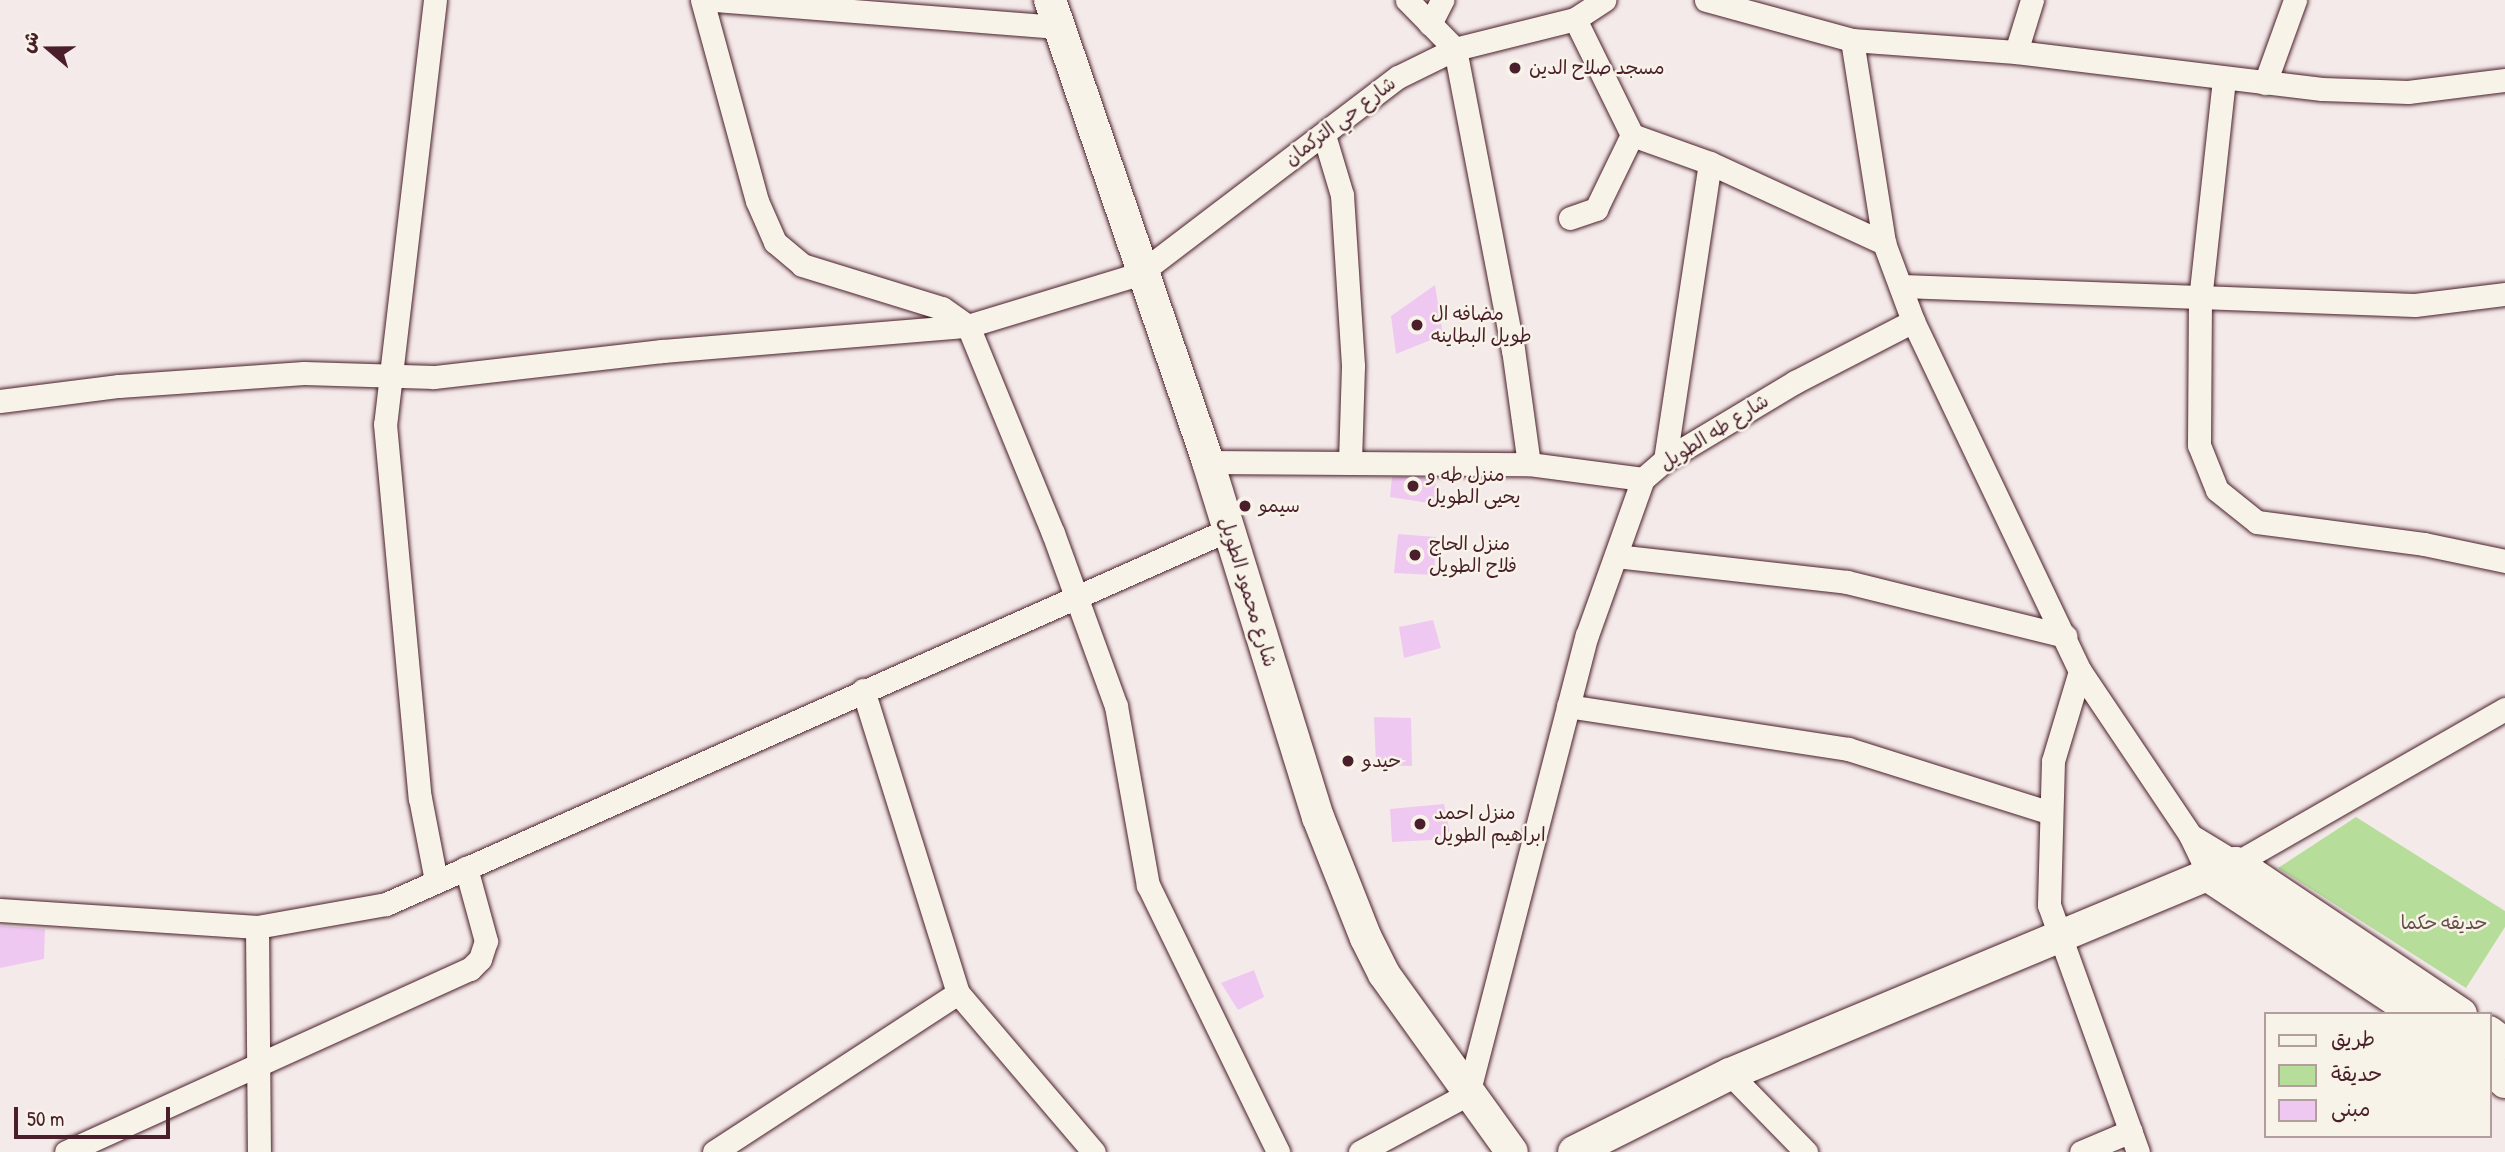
<!DOCTYPE html>
<html>
<head>
<meta charset="utf-8">
<style>
	body { margin:0 }
	#map { position:relative; width:2505px; height:1152px; overflow:hidden; background:#f5eaea; font-family:"Patrick Hand","Playpen Sans Arabic",sans-serif }
	div>[style] { position:absolute }
	.green>* { inset:0; background:#b6de9a }
	.building>* { inset:0; background:#efc8f1 }
	.roads { filter:drop-shadow(0 0 2px #4a1f2b) drop-shadow(0 0 2px #4a1f2b) }
	.street>* { height:23px; margin:-11.5px; padding:0 11.5px; transform-origin:11.5px; border-radius:11.5px; background:#f7f3e8 }
	.secondary>* { height:32px; margin:-16px; padding:0 16px; transform-origin:16px; border-radius:16px; background:#f7f3e8 }
	.dots>* { width:19px; height:19px; translate:-50% -50%; box-sizing:border-box; border:4px solid #f7f3e8; border-radius:50% }
	span { translate:-50% -50%; white-space:nowrap; text-align:center; line-height:1.15; -webkit-text-stroke:5px #f7f3e8; paint-order:stroke }
	.poi-label { font-size:19px; color:#4a1f2b }
	.left { translate:0 -50%; text-align:left }
	.street-label { font-size:19px; color:#4a1f2b }
	.park-label { font-size:19px; color:#654f47 }
	.legend { position:absolute; left:2264px; top:1012px; width:228px; height:126px; box-sizing:border-box; background:#f7f3e8; border:2px solid #b29e9c; margin:0; padding:9px 12px; list-style:none; font-size:21px; color:#4a1f2b }
	.legend li { display:flex; align-items:center; gap:14px; height:35px }
	.legend b { width:35px; border:2px solid #b29e9c }
	.north { position:absolute; left:14px; top:14px; width:70px; height:70px; -webkit-text-stroke:5px #f7f3e8; paint-order:stroke; rotate:290deg; font-size:19px; font-weight:700; line-height:28px; text-align:center; color:#4a1f2b }
	.north::after { content:''; display:block; margin:auto; width:24px; height:32px; background:#4a1f2b; clip-path:polygon(50% 0,100% 100%,50% 72%,0 100%) }
	.scale { position:absolute; left:14px; top:1107px; width:156px; height:32px; box-sizing:border-box; border:4px solid #4a1f2b; border-top:0; padding-left:9px; font-size:21px; line-height:24px; white-space:nowrap; color:#4a1f2b; -webkit-text-stroke:5px #f7f3e8; paint-order:stroke }
</style>
</head>
<body>
<div id="map">
	<div class="green">
		<div style="clip-path:polygon(2356px 817px,2505px 911px,2505px 927px,2466px 988px,2278px 868px)"></div>
	</div>
	<div class="building">
		<div style="clip-path:polygon(1435px 285px,1443px 335px,1396px 354px,1391px 316px)"></div>
		<div style="clip-path:polygon(1392px 477px,1436px 477px,1435px 504px,1390px 497px)"></div>
		<div style="clip-path:polygon(1398px 534px,1436px 537px,1434px 575px,1394px 573px)"></div>
		<div style="clip-path:polygon(1433px 620px,1441px 648px,1404px 658px,1399px 627px)"></div>
		<div style="clip-path:polygon(1374px 717px,1411px 718px,1412px 766px,1376px 765px)"></div>
		<div style="clip-path:polygon(1444px 804px,1451px 839px,1392px 842px,1390px 809px)"></div>
		<div style="clip-path:polygon(0 926px,45px 929px,44px 959px,0 968px)"></div>
		<div style="clip-path:polygon(1254px 970px,1264px 997px,1238px 1010px,1221px 983px)"></div>
	</div>
	<div class="roads">
		<div class="street">
			<div style="left:435px;top:0;width:427px;rotate:96.7deg"></div>
			<div style="left:385px;top:424px;width:376px;rotate:84.7deg"></div>
			<div style="left:420px;top:798px;width:84px;rotate:79deg"></div>
			<div style="left:702px;top:0;width:208px;rotate:74.7deg"></div>
			<div style="left:757px;top:201px;width:45px;rotate:66.3deg"></div>
			<div style="left:775px;top:242px;width:35px;rotate:40deg"></div>
			<div style="left:802px;top:265px;width:146px;rotate:17.1deg"></div>
			<div style="left:942px;top:308px;width:32px;rotate:35deg"></div>
			<div style="left:968px;top:326px;width:224px;rotate:67.7deg"></div>
			<div style="left:1053px;top:533px;width:184px;rotate:70deg"></div>
			<div style="left:1116px;top:706px;width:182px;rotate:79.9deg"></div>
			<div style="left:1148px;top:885px;width:297px;rotate:64deg"></div>
			<div style="left:714px;top:0;width:346px;rotate:4.5deg"></div>
			<div style="left:1407px;top:0;width:69px;rotate:45.6deg"></div>
			<div style="left:1455px;top:49px;width:306px;rotate:79.1deg"></div>
			<div style="left:1513px;top:349px;width:116px;rotate:82.1deg"></div>
			<div style="left:1706px;top:0;width:151px;rotate:15.3deg"></div>
			<div style="left:1852px;top:40px;width:164px;rotate:4.2deg"></div>
			<div style="left:2016px;top:52px;width:308px;rotate:6.9deg"></div>
			<div style="left:2322px;top:89px;width:86px;rotate:2deg"></div>
			<div style="left:2408px;top:92px;width:98px;rotate:-7.1deg"></div>
			<div style="left:1575px;top:19px;width:129px;rotate:63.8deg"></div>
			<div style="left:1632px;top:135px;width:83px;rotate:19.7deg"></div>
			<div style="left:1710px;top:163px;width:192px;rotate:24.7deg"></div>
			<div style="left:1430px;top:24px;width:27px;rotate:-63deg"></div>
			<div style="left:1852px;top:40px;width:206px;rotate:81deg"></div>
			<div style="left:1884px;top:243px;width:83px;rotate:69.6deg"></div>
			<div style="left:1913px;top:321px;width:388px;rotate:64.5deg"></div>
			<div style="left:2080px;top:671px;width:197px;rotate:56.1deg"></div>
			<div style="left:2190px;top:835px;width:47px;rotate:64.5deg"></div>
			<div style="left:2016px;top:52px;width:54px;rotate:-72.9deg"></div>
			<div style="left:2224px;top:79px;width:221px;rotate:96.2deg"></div>
			<div style="left:2200px;top:299px;width:146px;rotate:90.4deg"></div>
			<div style="left:2199px;top:445px;width:48px;rotate:68.2deg"></div>
			<div style="left:2217px;top:490px;width:51px;rotate:38.7deg"></div>
			<div style="left:2257px;top:522px;width:168px;rotate:7.5deg"></div>
			<div style="left:2424px;top:544px;width:83px;rotate:11.9deg"></div>
			<div style="left:2265px;top:83px;width:88px;rotate:-70.1deg"></div>
			<div style="left:1324px;top:135px;width:63px;rotate:73.3deg"></div>
			<div style="left:1342px;top:195px;width:171px;rotate:86.3deg"></div>
			<div style="left:1353px;top:366px;width:94px;rotate:91.8deg"></div>
			<div style="left:1570px;top:218px;width:28px;rotate:-19deg"></div>
			<div style="left:1596px;top:209px;width:82px;rotate:-64.1deg"></div>
			<div style="left:1902px;top:286px;width:513px;rotate:2.12deg"></div>
			<div style="left:2415px;top:305px;width:91px;rotate:-7deg"></div>
			<div style="left:0;top:401px;width:120px;rotate:-7.2deg"></div>
			<div style="left:119px;top:386px;width:185px;rotate:-4deg"></div>
			<div style="left:304px;top:373px;width:130px;rotate:1.8deg"></div>
			<div style="left:434px;top:377px;width:229px;rotate:-6.5deg"></div>
			<div style="left:662px;top:351px;width:307px;rotate:-4.7deg"></div>
			<div style="left:968px;top:326px;width:179px;rotate:-16.9deg"></div>
			<div style="left:1139px;top:274px;width:325px;rotate:-37.3deg"></div>
			<div style="left:1398px;top:77px;width:64px;rotate:-26.2deg"></div>
			<div style="left:1455px;top:49px;width:124px;rotate:-14deg"></div>
			<div style="left:1575px;top:19px;width:35px;rotate:-33deg"></div>
			<div style="left:1665px;top:460px;width:300px;rotate:-81.4deg"></div>
			<div style="left:1208px;top:462px;width:321px;rotate:0.4deg"></div>
			<div style="left:1529px;top:464px;width:115px;rotate:7.5deg"></div>
			<div style="left:1643px;top:479px;width:29px;rotate:-41deg"></div>
			<div style="left:1665px;top:460px;width:152px;rotate:-31deg"></div>
			<div style="left:1795px;top:382px;width:133px;rotate:-27.3deg"></div>
			<div style="left:1616px;top:556px;width:232px;rotate:6.4deg"></div>
			<div style="left:1847px;top:582px;width:225px;rotate:13.9deg"></div>
			<div style="left:2080px;top:671px;width:94px;rotate:106.7deg"></div>
			<div style="left:2053px;top:761px;width:144px;rotate:91.6deg"></div>
			<div style="left:2049px;top:905px;width:263px;rotate:70.2deg"></div>
			<div style="left:863px;top:690px;width:318px;rotate:72.6deg"></div>
			<div style="left:958px;top:993px;width:209px;rotate:49.5deg"></div>
			<div style="left:1568px;top:706px;width:283px;rotate:8.7deg"></div>
			<div style="left:1848px;top:749px;width:210px;rotate:17.5deg"></div>
			<div style="left:2190px;top:835px;width:54px;rotate:31.3deg"></div>
			<div style="left:2236px;top:863px;width:310px;rotate:-29.8deg"></div>
			<div style="left:0;top:910px;width:258px;rotate:3.8deg"></div>
			<div style="left:257px;top:927px;width:131px;rotate:-10.1deg"></div>
			<div style="left:386px;top:904px;width:924px;rotate:-23.96deg"></div>
			<div style="left:257px;top:927px;width:225px;rotate:89.5deg"></div>
			<div style="left:1730px;top:1074px;width:109px;rotate:45.7deg"></div>
			<div style="left:66px;top:1152px;width:444px;rotate:-24.4deg"></div>
			<div style="left:470px;top:969px;width:14px;rotate:-45deg"></div>
			<div style="left:480px;top:959px;width:19px;rotate:-72deg"></div>
			<div style="left:486px;top:941px;width:76px;rotate:-105.3deg"></div>
			<div style="left:714px;top:1152px;width:291px;rotate:-33.1deg"></div>
			<div style="left:1360px;top:1152px;width:123px;rotate:-28.2deg"></div>
			<div style="left:1468px;top:1094px;width:474px;rotate:-75.5deg"></div>
			<div style="left:1587px;top:635px;width:166px;rotate:-70.3deg"></div>
			<div style="left:2081px;top:1152px;width:54px;rotate:-22.8deg"></div>
		</div>
		<div class="secondary">
			<div style="left:1050px;top:0;width:488px;rotate:71.1deg"></div>
			<div style="left:1208px;top:462px;width:372px;rotate:72.8deg"></div>
			<div style="left:1318px;top:817px;width:130px;rotate:68.4deg"></div>
			<div style="left:1366px;top:938px;width:40px;rotate:63.4deg"></div>
			<div style="left:1384px;top:974px;width:219px;rotate:54.3deg"></div>
			<div style="left:2210px;top:877px;width:248px;rotate:33.5deg"></div>
			<div style="left:2489px;top:1032px;width:20px;rotate:37deg"></div>
			<div style="left:2489px;top:1067px;width:22px;rotate:43deg"></div>
			<div style="left:1574px;top:1152px;width:174px;rotate:-26.6deg"></div>
			<div style="left:1730px;top:1074px;width:548px;rotate:-22.64deg"></div>
			<div style="left:2236px;top:863px;width:271px;rotate:33.9deg"></div>
		</div>
	</div>
	<div class="dots">
		<div style="left:1515px;top:68px;background:#4a1f2b"></div>
		<div style="left:1417px;top:325px;background:#4a1f2b"></div>
		<div style="left:1413px;top:486px;background:#4a1f2b"></div>
		<div style="left:1245px;top:506px;background:#4a1f2b"></div>
		<div style="left:1415px;top:555px;background:#4a1f2b"></div>
		<div style="left:1348px;top:761px;background:#4a1f2b"></div>
		<div style="left:1420px;top:824px;background:#4a1f2b"></div>
	</div>
	<div class="poi-label">
		<span class="left" style="left:1529px;top:68px">مسجد صلاح الدين</span>
		<span class="left" style="left:1431px;top:325px">مضافه ال<br>طويل البطاينه</span>
		<span class="left" style="left:1427px;top:486px">منزل طه و<br>يحيى الطويل</span>
		<span class="left" style="left:1259px;top:506px">سيمو</span>
		<span class="left" style="left:1429px;top:555px">منزل الحاج<br>فلاح الطويل</span>
		<span class="left" style="left:1362px;top:761px">حيدو</span>
		<span class="left" style="left:1434px;top:824px">منزل احمد<br>ابراهيم الطويل</span>
	</div>
	<div class="street-label">
		<span style="left:1340px;top:121px;rotate:-37deg">شارع حي التركمان</span>
		<span style="left:1714px;top:432px;rotate:-32deg">شارع طه الطويل</span>
		<span style="left:1248px;top:592px;rotate:73deg">شارع محمود الطويل</span>
	</div>
	<div class="park-label">
		<span style="left:2444px;top:923px">حديقه حكما</span>
	</div>
	<ul class="legend">
	<li><b style="height:9px;background:#f7f3e8"></b>طريق</li>
	<li><b style="height:19px;background:#b6de9a"></b>حديقة</li>
	<li><b style="height:19px;background:#efc8f1"></b>مبنى</li>
	</ul>
	<div class="north">ش</div>
	<div class="scale">50 m</div>
</div>
</body>
</html>
